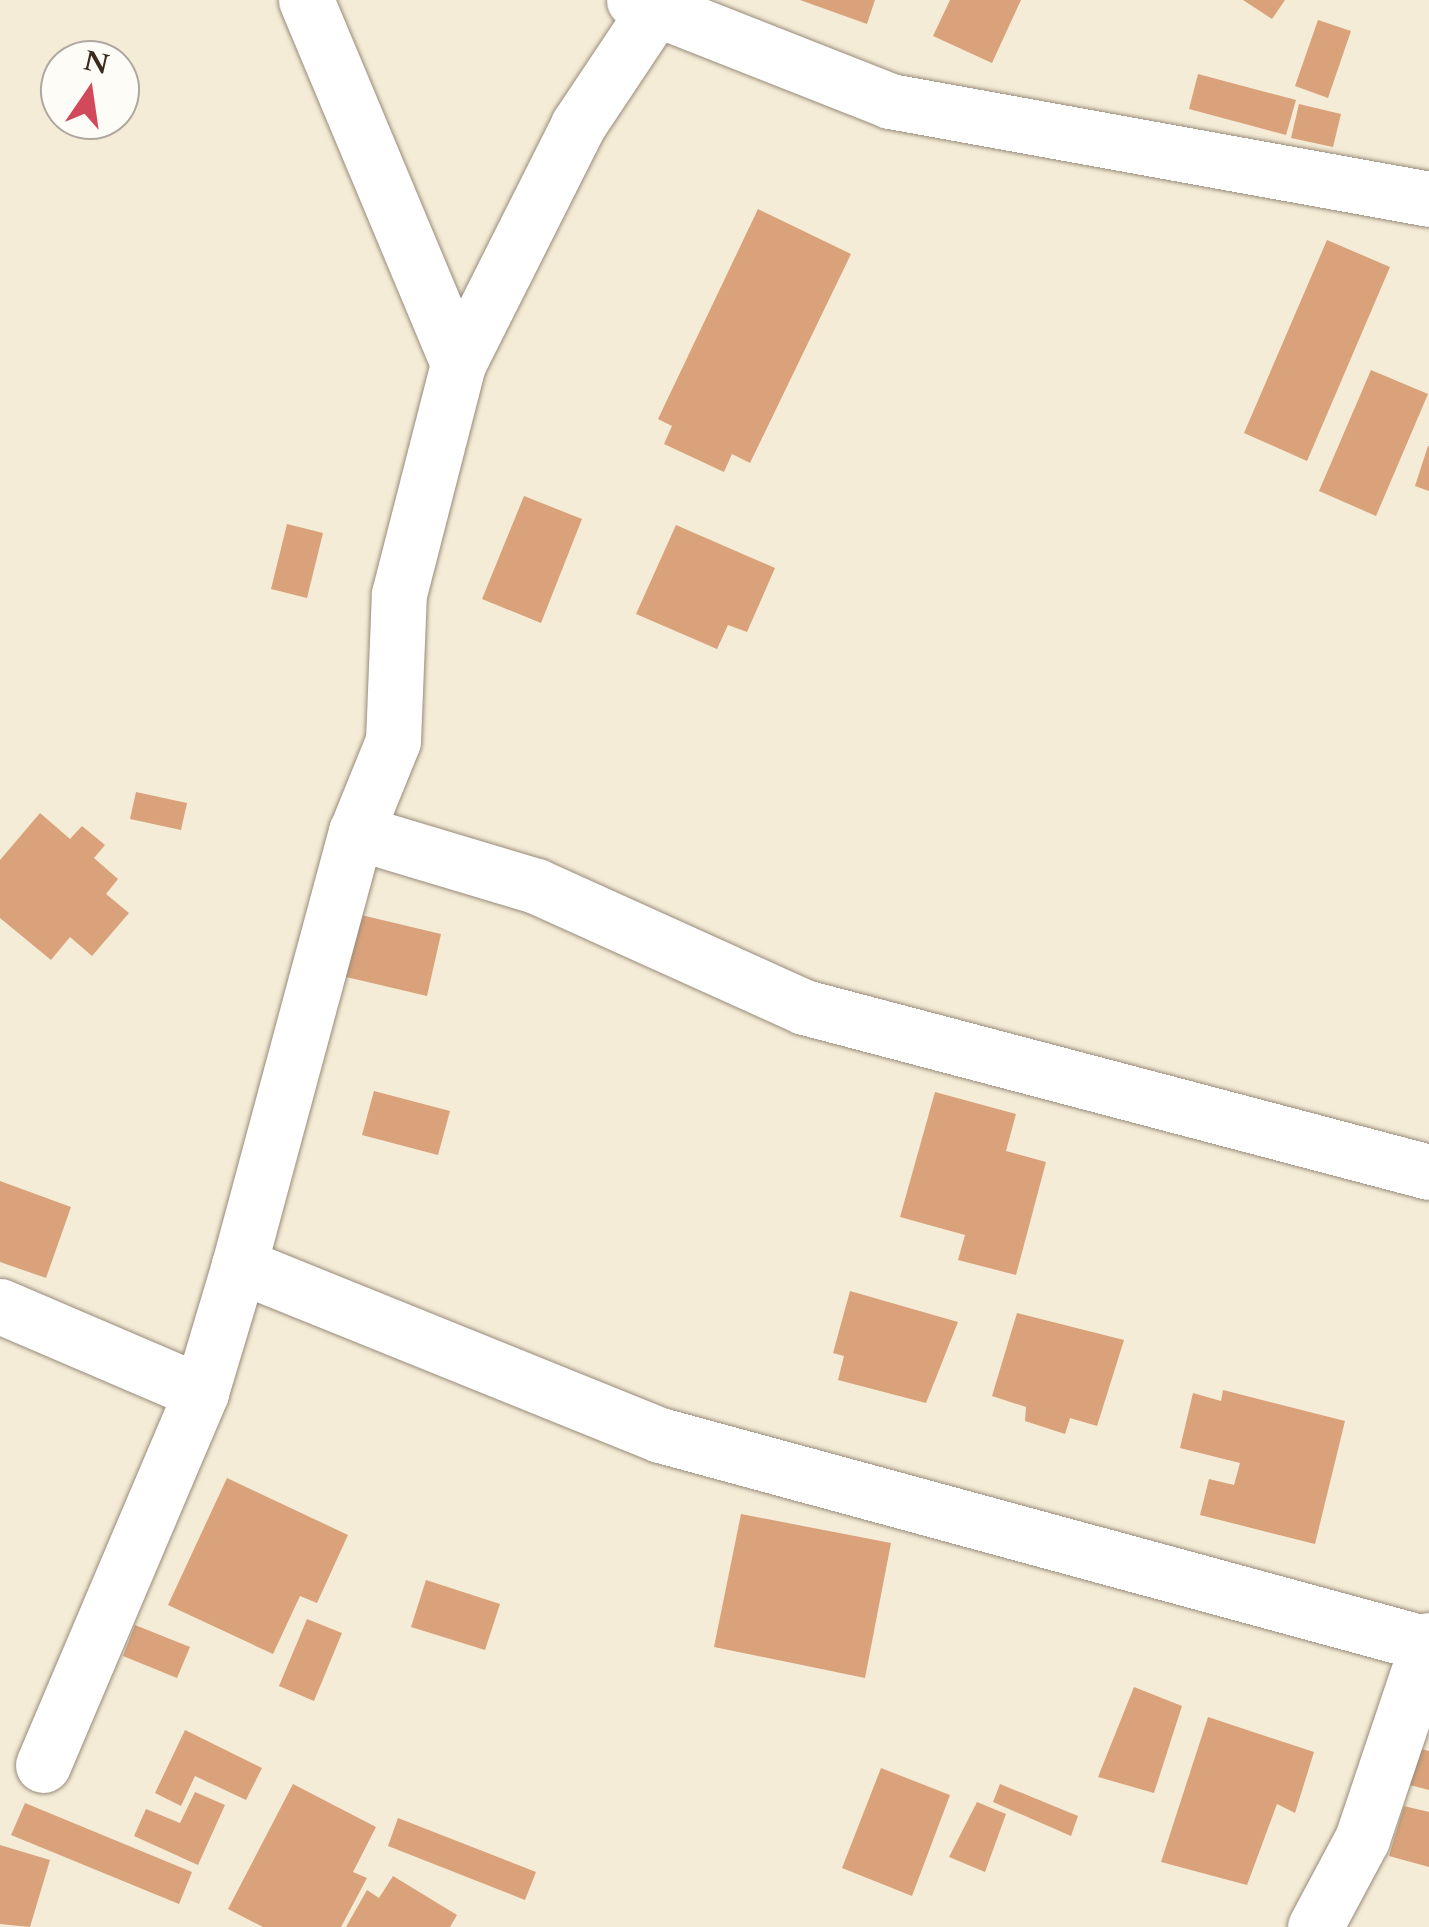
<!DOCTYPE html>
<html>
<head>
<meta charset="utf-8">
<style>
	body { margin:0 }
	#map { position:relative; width:1429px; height:1927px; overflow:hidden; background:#f5ecd7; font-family:Cardo,serif }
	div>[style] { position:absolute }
	.building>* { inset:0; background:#d9a27b }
	.roads { filter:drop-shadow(0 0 2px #988b7a) drop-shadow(0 0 2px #988b7a) }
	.minor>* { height:55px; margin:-27.5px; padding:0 27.5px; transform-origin:27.5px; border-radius:27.5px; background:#fff }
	span { translate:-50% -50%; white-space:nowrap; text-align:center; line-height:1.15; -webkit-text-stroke:8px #fdfcf7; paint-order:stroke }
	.north { position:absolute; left:40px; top:40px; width:100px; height:100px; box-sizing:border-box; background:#fdfcf7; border:2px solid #afa8a0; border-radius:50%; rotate:13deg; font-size:28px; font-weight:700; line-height:40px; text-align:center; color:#3b2a1e }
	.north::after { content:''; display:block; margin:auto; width:35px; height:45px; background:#d1495b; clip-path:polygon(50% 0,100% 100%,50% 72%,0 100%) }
</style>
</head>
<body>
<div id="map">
	<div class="building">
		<div style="clip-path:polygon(800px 0,875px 0,867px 24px)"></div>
		<div style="clip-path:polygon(950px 0,1021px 0,992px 63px,933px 36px)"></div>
		<div style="clip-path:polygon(1243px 0,1285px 0,1272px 19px)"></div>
		<div style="clip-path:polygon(1318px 20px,1351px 31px,1328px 98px,1295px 86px)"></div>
		<div style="clip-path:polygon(1198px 74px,1296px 100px,1286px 135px,1189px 109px)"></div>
		<div style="clip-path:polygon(1299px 104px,1341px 114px,1333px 147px,1291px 138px)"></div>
		<div style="clip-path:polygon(758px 209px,851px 254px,750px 463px,732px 454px,724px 472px,664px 444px,672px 426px,658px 419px)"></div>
		<div style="clip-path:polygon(1327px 240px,1390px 267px,1307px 461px,1244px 433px)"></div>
		<div style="clip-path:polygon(1371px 370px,1428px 394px,1376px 516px,1319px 491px)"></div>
		<div style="clip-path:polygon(1428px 446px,1429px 446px,1429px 491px,1415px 486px)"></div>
		<div style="clip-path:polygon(524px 496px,582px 519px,541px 623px,482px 599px)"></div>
		<div style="clip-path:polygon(287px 524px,323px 533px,307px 598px,271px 589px)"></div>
		<div style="clip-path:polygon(676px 525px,775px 568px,747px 632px,728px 625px,717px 649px,636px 614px)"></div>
		<div style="clip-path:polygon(136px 792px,187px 803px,181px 830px,130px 819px)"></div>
		<div style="clip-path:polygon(40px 813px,70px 839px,82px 826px,105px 845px,94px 858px,118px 879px,106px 894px,129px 913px,92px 956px,70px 937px,51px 960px,0 918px,0 860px)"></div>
		<div style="clip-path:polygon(357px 914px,441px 934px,427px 996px,342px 976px)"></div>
		<div style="clip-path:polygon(374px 1091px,450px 1111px,438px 1155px,362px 1135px)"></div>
		<div style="clip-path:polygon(935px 1092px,1016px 1114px,1006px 1151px,1046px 1162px,1016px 1275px,958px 1260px,965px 1235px,900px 1217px)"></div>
		<div style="clip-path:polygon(0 1181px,71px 1207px,46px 1278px,0 1262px)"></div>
		<div style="clip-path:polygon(850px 1291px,958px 1322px,926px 1403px,838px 1380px,844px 1356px,833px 1353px)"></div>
		<div style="clip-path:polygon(1017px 1313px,1124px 1340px,1097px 1426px,1070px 1418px,1065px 1434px,1025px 1421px,1026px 1407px,992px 1396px)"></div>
		<div style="clip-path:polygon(1223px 1390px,1345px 1421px,1315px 1544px,1200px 1515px,1209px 1479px,1234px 1485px,1240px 1463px,1180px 1448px,1193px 1393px,1221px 1401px)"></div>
		<div style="clip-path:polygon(227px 1478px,348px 1535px,317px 1603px,300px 1596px,273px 1654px,168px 1605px)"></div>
		<div style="clip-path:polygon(741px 1514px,891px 1543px,865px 1678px,714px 1647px)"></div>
		<div style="clip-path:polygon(426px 1580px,500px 1604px,485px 1650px,411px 1627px)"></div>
		<div style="clip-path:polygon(307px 1619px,342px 1633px,314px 1701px,279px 1686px)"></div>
		<div style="clip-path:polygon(135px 1625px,190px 1647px,177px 1678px,123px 1656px)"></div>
		<div style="clip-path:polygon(1134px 1687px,1182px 1706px,1154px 1793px,1098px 1777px)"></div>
		<div style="clip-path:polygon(1208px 1717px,1314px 1752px,1295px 1813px,1277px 1804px,1247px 1885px,1161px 1862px)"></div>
		<div style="clip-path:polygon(185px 1730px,262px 1768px,246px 1800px,195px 1776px,181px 1806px,155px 1793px)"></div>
		<div style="clip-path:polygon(1412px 1747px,1429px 1751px,1429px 1790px,1402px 1783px)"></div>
		<div style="clip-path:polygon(881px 1768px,950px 1795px,912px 1896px,842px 1868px)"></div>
		<div style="clip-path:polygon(293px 1784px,376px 1827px,353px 1872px,367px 1878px,341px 1927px,263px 1927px,228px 1909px)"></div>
		<div style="clip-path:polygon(1000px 1784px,1078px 1816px,1071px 1836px,993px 1802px)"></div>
		<div style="clip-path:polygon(195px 1792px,225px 1805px,198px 1865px,134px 1836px,146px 1809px,180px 1823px)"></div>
		<div style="clip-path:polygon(977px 1802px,1006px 1814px,985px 1872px,949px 1857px)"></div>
		<div style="clip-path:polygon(25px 1803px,192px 1872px,179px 1904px,11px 1835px)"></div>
		<div style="clip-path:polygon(1404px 1806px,1429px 1812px,1429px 1867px,1389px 1856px)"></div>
		<div style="clip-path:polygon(398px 1818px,536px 1872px,525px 1900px,388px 1846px)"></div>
		<div style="clip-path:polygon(0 1845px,50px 1860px,30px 1927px,0 1924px)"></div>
		<div style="clip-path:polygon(393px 1876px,457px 1915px,450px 1927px,346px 1927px,367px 1890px,379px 1898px)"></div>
	</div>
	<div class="roads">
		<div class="minor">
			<div style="left:306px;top:0;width:394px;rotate:67.3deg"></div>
			<div style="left:634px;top:0;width:275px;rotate:21.5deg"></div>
			<div style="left:890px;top:101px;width:548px;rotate:10.3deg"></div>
			<div style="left:356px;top:832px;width:188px;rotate:16.7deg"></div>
			<div style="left:536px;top:886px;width:294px;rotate:24.3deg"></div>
			<div style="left:804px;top:1007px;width:646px;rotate:14.79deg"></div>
			<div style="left:239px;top:1265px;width:454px;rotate:22deg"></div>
			<div style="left:660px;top:1435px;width:795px;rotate:15.24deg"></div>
			<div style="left:0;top:1306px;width:219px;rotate:23.2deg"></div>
			<div style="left:43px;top:1765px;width:405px;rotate:-67deg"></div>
			<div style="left:201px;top:1392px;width:133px;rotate:-73.3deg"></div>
			<div style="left:239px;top:1265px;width:449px;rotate:-74.9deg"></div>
			<div style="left:356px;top:832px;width:98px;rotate:-67.9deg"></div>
			<div style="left:393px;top:741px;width:147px;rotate:-87.7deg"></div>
			<div style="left:399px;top:594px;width:237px;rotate:-75.6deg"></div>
			<div style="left:458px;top:364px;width:267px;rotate:-63.3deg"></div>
			<div style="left:578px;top:125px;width:141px;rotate:-56.3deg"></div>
			<div style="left:1315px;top:1927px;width:100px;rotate:-61.9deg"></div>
			<div style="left:1362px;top:1839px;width:210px;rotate:-71.4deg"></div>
		</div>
	</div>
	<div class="north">N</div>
</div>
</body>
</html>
